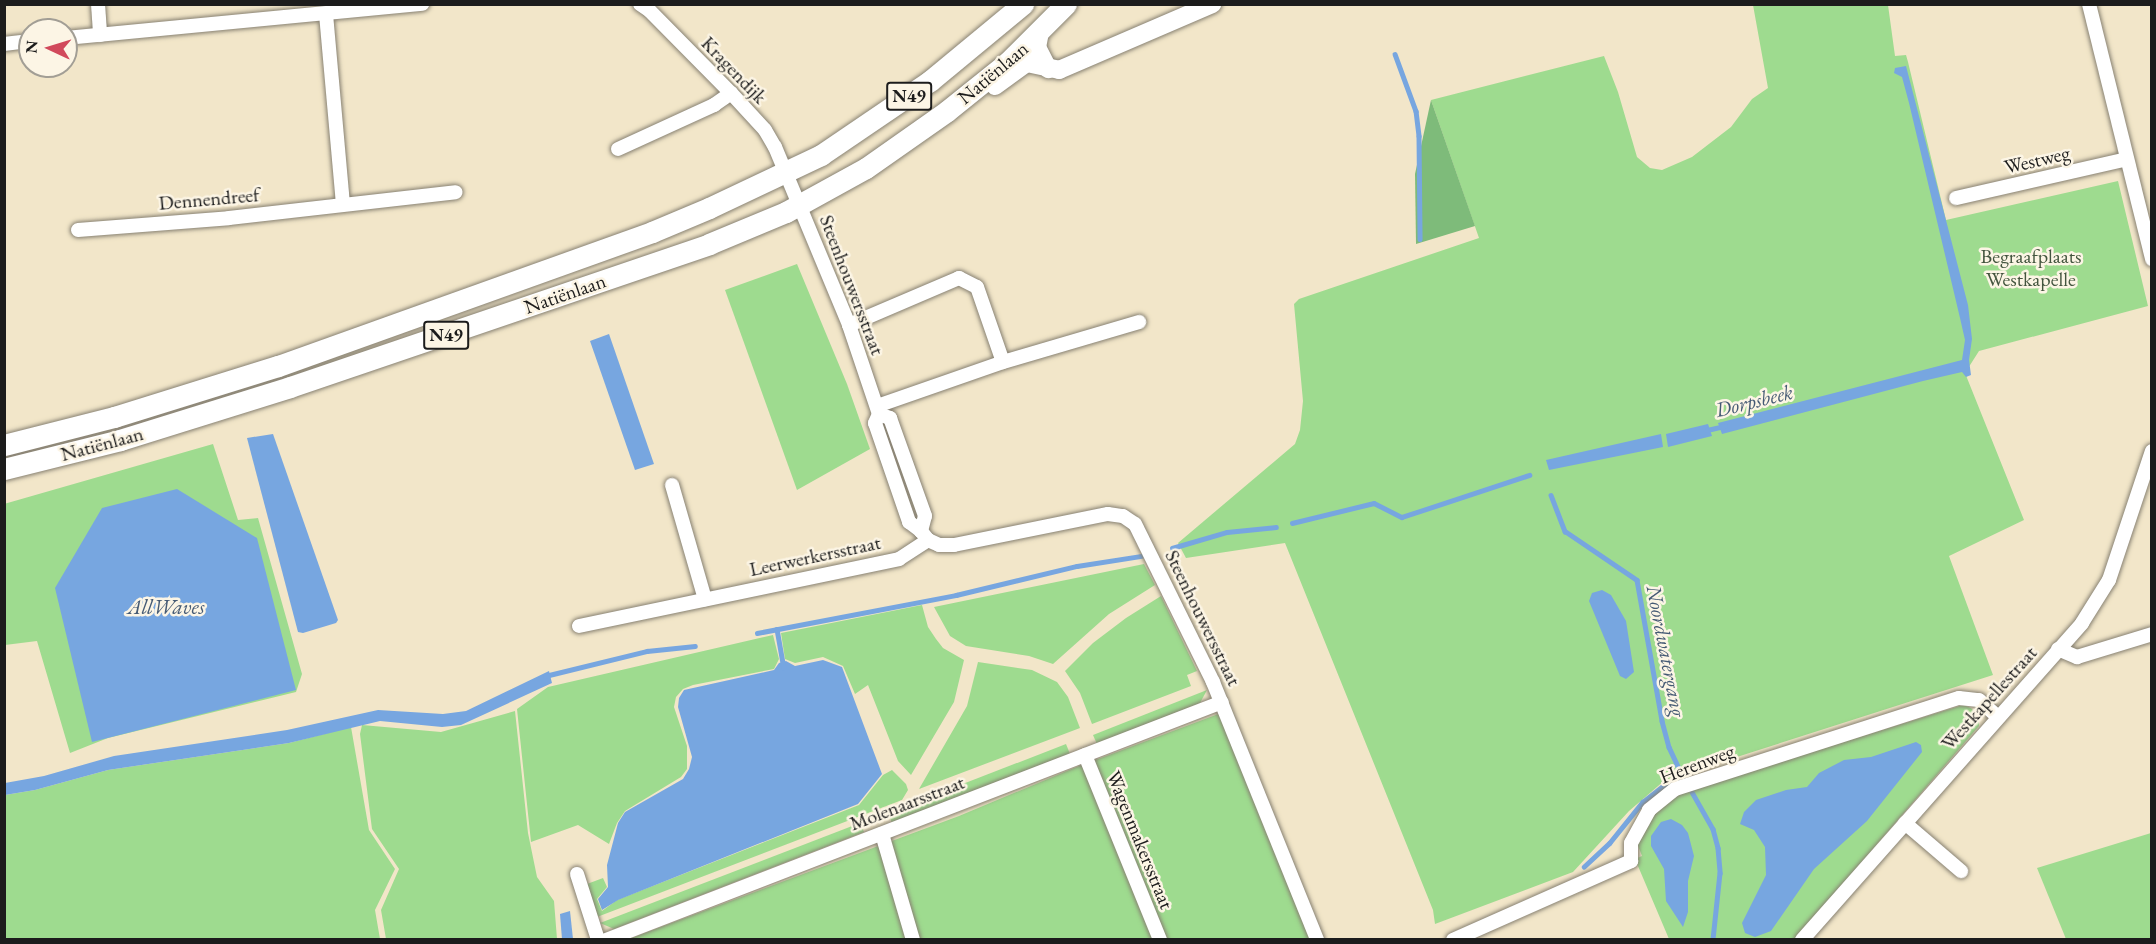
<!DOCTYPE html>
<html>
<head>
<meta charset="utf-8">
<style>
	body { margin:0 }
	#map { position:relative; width:2156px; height:944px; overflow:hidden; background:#f2e6c9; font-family:"EB Garamond",serif }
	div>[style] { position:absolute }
	.green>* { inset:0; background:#9edb8f }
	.forest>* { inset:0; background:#7ebb7a }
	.water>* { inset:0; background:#77a6e0 }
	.stream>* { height:4.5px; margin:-2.25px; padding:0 2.25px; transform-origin:2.25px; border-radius:2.25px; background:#77a6e0 }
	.roads { filter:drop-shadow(0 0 2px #878172) drop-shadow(0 0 2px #878172) }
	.street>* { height:14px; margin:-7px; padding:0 7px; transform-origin:7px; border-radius:7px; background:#fff }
	.secondary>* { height:18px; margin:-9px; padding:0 9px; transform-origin:9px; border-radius:9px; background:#fff }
	.primary>* { height:21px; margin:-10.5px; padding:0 10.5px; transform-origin:10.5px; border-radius:10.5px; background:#fff }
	span { translate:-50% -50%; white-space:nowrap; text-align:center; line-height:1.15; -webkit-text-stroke:5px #fcf5e5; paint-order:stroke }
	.shield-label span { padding:2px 4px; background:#fcf5e5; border:2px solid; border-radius:4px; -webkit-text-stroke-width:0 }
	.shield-label { font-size:18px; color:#1c1c1c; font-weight:700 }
	.street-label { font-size:20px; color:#1c1c1c }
	.park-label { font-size:20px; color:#43553e }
	.water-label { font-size:21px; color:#455a74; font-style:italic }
	.frame { position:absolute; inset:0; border:6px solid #1c1c1c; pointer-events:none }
	.north { position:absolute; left:18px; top:18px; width:60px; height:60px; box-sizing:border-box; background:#fcf5e5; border:2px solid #a29e95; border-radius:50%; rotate:274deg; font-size:16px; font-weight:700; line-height:24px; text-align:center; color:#1c1c1c }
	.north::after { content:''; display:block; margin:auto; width:21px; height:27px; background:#d1495b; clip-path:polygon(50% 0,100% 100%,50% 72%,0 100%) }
</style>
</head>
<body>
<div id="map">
	<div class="green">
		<div style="clip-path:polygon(1753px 5px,1888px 5px,1895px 56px,1906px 55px,1908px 62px,1946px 220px,2118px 181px,2148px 306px,1979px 351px,1965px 373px,2024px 520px,1949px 556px,1993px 675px,1665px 780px,1629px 811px,1573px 872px,1435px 924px,1433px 910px,1285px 543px,1186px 558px,1178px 543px,1295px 444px,1300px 430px,1303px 401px,1294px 304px,1299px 299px,1479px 238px,1431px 100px,1604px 56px,1618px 92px,1637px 157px,1650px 168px,1662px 170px,1692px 157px,1731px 127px,1752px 99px,1768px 88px)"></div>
		<div style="clip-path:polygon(797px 264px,847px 384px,870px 449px,797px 490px,725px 290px)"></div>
		<div style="clip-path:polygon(213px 444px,238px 520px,258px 518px,302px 674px,296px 692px,108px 738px,70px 753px,37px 641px,5px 645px,4px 504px)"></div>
		<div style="clip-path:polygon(1144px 564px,1155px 585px,1109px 614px,1053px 664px,1029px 656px,966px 646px,950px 636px,934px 607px)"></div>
		<div style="clip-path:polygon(1161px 596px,1197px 671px,1187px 675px,1191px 686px,1092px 724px,1080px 693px,1065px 671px,1093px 643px,1126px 618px)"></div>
		<div style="clip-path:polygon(922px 605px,928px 627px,936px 639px,943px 648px,964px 660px,954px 702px,911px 775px,898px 761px,868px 685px,855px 694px,843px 666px,823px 657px,795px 663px,785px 659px,781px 633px)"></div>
		<div style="clip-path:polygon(773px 635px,779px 659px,774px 669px,693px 685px,683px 689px,676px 697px,674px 707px,687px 746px,687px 769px,681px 777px,625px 811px,617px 823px,609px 844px,578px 825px,531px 842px,517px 709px,548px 687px)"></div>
		<div style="clip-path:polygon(978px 662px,1032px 670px,1057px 682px,1068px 697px,1080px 728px,919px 789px,967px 706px)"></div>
		<div style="clip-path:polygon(1207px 690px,1200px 703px,1097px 744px,1093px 735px)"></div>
		<div style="clip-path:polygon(1963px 705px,1971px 708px,1979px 716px,1979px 726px,1795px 939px,1669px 939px,1635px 859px,1642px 856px,1637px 843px,1656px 810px,1680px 794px,1699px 787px)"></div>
		<div style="clip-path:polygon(1229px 710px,1318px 940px,626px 940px,959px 816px,1074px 768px)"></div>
		<div style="clip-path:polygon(515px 711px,528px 833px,537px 877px,554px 901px,557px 939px,386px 939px,381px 910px,399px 869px,372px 829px,360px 734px,362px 725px,441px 732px)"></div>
		<div style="clip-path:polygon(351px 727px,369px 830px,395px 869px,375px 910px,380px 939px,5px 940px,5px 795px,35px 790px,108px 770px,289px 743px)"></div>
		<div style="clip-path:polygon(1066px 744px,1070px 754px,892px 823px,888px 813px)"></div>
		<div style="clip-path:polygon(892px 770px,906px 784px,908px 790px,902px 800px,597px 917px,587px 884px,603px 878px,607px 887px,597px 899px,602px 911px,617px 900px,859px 805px,883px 775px)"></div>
		<div style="clip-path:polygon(860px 823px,864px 832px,614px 929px,600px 923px)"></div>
		<div style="clip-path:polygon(2151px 833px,2151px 939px,2066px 939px,2037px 868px)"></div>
	</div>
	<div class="forest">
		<div style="clip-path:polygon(1431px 100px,1475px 226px,1416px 244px,1415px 174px)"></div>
	</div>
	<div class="water">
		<div style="clip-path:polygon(1906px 66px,1968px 305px,1972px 339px,1969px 360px,1971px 375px,1966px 377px,1962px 372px,1923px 381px,1722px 434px,1718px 423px,1962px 360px,1965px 340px,1960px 318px,1909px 103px,1902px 77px,1894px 73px,1895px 68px)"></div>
		<div style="clip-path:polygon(609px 334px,654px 464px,635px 470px,590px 341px)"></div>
		<div style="clip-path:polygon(1708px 424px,1712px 436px,1668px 447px,1666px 434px)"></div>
		<div style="clip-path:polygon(273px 434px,338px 620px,336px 623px,303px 633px,298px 632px,247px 438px)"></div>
		<div style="clip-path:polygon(1661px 434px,1663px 447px,1549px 470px,1546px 460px)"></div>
		<div style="clip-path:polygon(177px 489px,257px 538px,296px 690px,92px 742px,55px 588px,102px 508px)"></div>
		<div style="clip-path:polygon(1602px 590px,1611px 595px,1626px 621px,1634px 672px,1626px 679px,1620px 676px,1589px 601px,1592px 593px)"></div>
		<div style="clip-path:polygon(823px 660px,842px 667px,882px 774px,858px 804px,618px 900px,602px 910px,598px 899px,608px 887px,607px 865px,618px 823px,625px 812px,683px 779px,689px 769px,692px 757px,678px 707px,679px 698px,684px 690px,774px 670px,779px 663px,786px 661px,795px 666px)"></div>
		<div style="clip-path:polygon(549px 671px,552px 683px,461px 725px,442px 727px,380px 721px,289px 743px,108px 770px,35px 790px,5px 795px,5px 783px,44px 776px,114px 756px,287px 730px,378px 710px,443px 714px,466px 711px)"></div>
		<div style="clip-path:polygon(1916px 742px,1921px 745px,1922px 752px,1867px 821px,1814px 869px,1771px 931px,1755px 937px,1745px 933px,1742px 923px,1766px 875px,1765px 847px,1754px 830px,1740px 824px,1744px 812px,1756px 800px,1786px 790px,1807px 787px,1819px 773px,1844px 760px,1871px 757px)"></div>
		<div style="clip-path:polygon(1671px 819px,1682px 825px,1688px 833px,1694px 856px,1688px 881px,1688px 912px,1683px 927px,1666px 901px,1664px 869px,1651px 846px,1651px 836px,1661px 822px)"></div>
		<div style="clip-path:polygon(570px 911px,573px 939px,562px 939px,560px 914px)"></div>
	</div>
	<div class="stream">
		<div style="left:1395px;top:54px;width:61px;rotate:69.8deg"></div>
		<div style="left:1416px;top:111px;width:25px;rotate:83deg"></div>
		<div style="left:1419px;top:136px;width:103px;rotate:89.4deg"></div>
		<div style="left:1707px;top:430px;width:18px;rotate:-13deg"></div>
		<div style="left:1551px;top:495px;width:39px;rotate:69deg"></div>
		<div style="left:1565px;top:531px;width:87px;rotate:34.2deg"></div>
		<div style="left:1637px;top:580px;width:143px;rotate:79.9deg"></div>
		<div style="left:1662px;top:721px;width:27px;rotate:75deg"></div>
		<div style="left:1669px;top:747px;width:33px;rotate:65deg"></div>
		<div style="left:1683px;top:777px;width:20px;rotate:156deg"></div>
		<div style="left:1665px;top:785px;width:28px;rotate:142deg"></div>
		<div style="left:1643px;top:802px;width:53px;rotate:128.8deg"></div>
		<div style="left:1610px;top:843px;width:35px;rotate:137deg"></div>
		<div style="left:1292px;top:523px;width:84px;rotate:-13.7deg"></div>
		<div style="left:1374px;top:503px;width:31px;rotate:27deg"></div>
		<div style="left:1402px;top:517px;width:134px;rotate:-18.3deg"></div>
		<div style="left:1172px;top:548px;width:57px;rotate:-16.2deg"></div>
		<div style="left:1227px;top:532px;width:49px;rotate:-5.8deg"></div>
		<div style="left:777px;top:629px;width:39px;rotate:80deg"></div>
		<div style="left:757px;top:633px;width:203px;rotate:-10.8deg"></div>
		<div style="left:956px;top:595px;width:124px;rotate:-13.5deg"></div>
		<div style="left:1077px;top:566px;width:65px;rotate:-8.9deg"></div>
		<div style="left:545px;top:676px;width:105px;rotate:-13.8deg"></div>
		<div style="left:647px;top:651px;width:48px;rotate:-5.9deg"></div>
		<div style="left:1692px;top:792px;width:43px;rotate:60.4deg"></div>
		<div style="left:1713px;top:829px;width:20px;rotate:75deg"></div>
		<div style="left:1718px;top:848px;width:25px;rotate:85deg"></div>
		<div style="left:1720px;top:873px;width:67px;rotate:96deg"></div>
	</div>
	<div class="roads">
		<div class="street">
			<div style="left:98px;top:4px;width:31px;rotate:86deg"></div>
			<div style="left:640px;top:4px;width:12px;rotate:35deg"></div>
			<div style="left:650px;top:11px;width:115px;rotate:45.4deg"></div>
			<div style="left:731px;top:93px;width:50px;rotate:47.4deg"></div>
			<div style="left:765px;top:130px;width:20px;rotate:60deg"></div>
			<div style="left:775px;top:147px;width:193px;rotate:67.4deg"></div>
			<div style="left:849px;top:325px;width:94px;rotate:71.4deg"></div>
			<div style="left:879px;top:414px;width:10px;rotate:114deg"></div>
			<div style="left:875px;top:423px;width:105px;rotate:71deg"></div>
			<div style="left:909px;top:522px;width:15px;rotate:37deg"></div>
			<div style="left:2089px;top:4px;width:263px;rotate:76.1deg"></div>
			<div style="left:326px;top:14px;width:191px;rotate:84.9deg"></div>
			<div style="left:66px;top:38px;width:358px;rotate:-5.5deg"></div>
			<div style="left:4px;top:44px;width:26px;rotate:-7deg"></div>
			<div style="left:618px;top:149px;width:106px;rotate:-24.6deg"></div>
			<div style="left:714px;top:105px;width:21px;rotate:-35deg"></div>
			<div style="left:1956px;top:198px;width:175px;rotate:-12.8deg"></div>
			<div style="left:78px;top:230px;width:151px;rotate:-4.5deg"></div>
			<div style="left:229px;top:218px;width:228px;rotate:-6.5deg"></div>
			<div style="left:849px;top:325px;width:120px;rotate:-23.1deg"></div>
			<div style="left:959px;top:278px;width:20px;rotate:27deg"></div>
			<div style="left:977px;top:287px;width:79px;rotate:70.9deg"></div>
			<div style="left:1003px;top:362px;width:142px;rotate:-16.4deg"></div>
			<div style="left:877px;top:406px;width:133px;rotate:-19.2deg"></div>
			<div style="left:879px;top:414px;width:12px;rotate:20deg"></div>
			<div style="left:890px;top:418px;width:104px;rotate:70.3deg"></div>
			<div style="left:925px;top:516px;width:16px;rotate:105deg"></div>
			<div style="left:921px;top:531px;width:11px;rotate:52deg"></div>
			<div style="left:928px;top:540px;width:12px;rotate:24deg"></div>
			<div style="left:939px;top:545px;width:15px"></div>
			<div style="left:954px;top:545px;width:157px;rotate:-11.4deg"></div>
			<div style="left:1108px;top:514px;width:15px;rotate:8deg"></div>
			<div style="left:1123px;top:516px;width:14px;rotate:34deg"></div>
			<div style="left:1135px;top:524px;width:176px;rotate:63.7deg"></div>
			<div style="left:1213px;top:682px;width:278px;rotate:68deg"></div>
			<div style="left:672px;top:485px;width:119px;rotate:73.9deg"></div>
			<div style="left:579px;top:626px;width:327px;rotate:-11.8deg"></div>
			<div style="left:899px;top:559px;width:35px;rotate:-33deg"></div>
			<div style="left:2058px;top:649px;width:21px;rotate:23deg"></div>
			<div style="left:2077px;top:657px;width:78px;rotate:-17deg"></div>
			<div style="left:1085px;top:755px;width:200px;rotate:67.9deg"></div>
			<div style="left:1905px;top:823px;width:74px;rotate:40.6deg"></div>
			<div style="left:882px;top:834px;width:110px;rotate:73.7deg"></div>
			<div style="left:577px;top:874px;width:69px;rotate:72.3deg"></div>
			<div style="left:606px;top:940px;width:660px;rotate:-21.12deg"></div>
			<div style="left:1453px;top:940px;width:195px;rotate:-23.9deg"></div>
			<div style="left:1631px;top:861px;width:18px;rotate:-90deg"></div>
			<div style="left:1631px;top:843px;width:38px;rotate:-61deg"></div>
			<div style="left:1649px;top:810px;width:33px;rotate:-39deg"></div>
			<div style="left:1675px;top:789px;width:298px;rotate:-17.8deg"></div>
			<div style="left:1959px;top:698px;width:20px;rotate:6deg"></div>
			<div style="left:1979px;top:700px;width:24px;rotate:42deg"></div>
			<div style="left:1802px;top:940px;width:423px;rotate:-48.5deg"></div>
			<div style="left:2082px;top:623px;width:51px;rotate:-57.9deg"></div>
			<div style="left:2109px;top:580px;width:136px;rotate:-71.6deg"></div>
		</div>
		<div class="secondary">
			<div style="left:1040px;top:32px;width:15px;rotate:101deg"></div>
			<div style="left:1037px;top:47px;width:25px;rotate:63deg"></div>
			<div style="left:995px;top:86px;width:39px;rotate:-36deg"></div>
			<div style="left:1027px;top:63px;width:33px;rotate:12deg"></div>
			<div style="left:1059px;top:70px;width:167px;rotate:-23.3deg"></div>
		</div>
		<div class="primary">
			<div style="left:4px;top:445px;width:114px;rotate:-14.3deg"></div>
			<div style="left:114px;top:417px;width:172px;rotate:-17.3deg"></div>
			<div style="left:278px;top:366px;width:397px;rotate:-19.7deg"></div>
			<div style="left:652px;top:232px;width:62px;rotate:-22.8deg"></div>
			<div style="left:709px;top:208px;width:124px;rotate:-25.3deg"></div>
			<div style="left:821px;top:155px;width:132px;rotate:-34.2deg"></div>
			<div style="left:930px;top:81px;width:121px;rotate:-39.6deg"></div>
			<div style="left:4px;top:469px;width:120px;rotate:-14deg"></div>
			<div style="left:120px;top:440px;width:178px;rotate:-17.3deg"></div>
			<div style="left:290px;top:387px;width:443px;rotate:-18.8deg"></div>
			<div style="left:709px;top:244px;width:83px;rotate:-22.6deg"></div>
			<div style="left:786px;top:212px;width:91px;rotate:-28.8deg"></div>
			<div style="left:866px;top:168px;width:99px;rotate:-35.1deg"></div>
			<div style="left:947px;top:111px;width:78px;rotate:-38.8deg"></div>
			<div style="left:1008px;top:62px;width:82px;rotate:-45deg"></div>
		</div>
	</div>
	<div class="shield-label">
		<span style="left:909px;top:96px">N49</span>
		<span style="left:446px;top:335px">N49</span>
	</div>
	<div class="street-label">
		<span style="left:734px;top:70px;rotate:46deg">Kragendijk</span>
		<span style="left:993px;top:73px;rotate:-40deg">Natiënlaan</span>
		<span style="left:2037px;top:160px;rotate:-13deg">Westweg</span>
		<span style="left:209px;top:199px;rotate:-5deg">Dennendreef</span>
		<span style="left:852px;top:285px;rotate:69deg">Steenhouwersstraat</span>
		<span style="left:565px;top:294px;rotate:-19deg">Natiënlaan</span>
		<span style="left:102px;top:444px;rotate:-15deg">Natiënlaan</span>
		<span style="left:815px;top:556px;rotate:-12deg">Leerwerkersstraat</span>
		<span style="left:1203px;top:618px;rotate:64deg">Steenhouwersstraat</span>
		<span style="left:1989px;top:698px;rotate:-48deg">Westkapellestraat</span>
		<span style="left:1697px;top:764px;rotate:-21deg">Herenweg</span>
		<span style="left:907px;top:803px;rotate:-21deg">Molenaarsstraat</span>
		<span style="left:1140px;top:840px;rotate:68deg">Wagenmakersstraat</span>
	</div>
	<div class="park-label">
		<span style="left:2031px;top:268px">Begraafplaats<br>Westkapelle</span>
	</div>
	<div class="water-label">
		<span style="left:1754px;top:401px;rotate:-14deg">Dorpsbeek</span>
		<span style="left:166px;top:607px">AllWaves</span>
		<span style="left:1666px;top:651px;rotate:79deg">Noordwatergang</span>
	</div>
	<div class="frame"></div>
	<div class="north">N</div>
</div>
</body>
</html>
